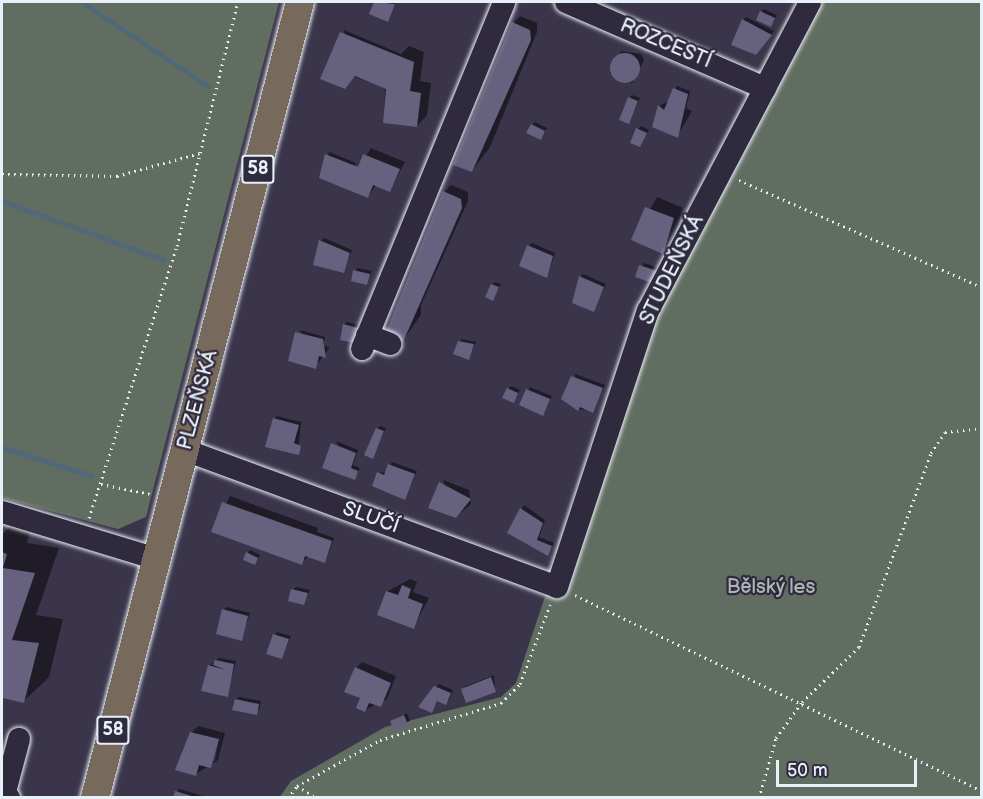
<!DOCTYPE html>
<html>
<head>
<meta charset="utf-8">
<style>
	body { margin:0 }
	#map { position:relative; width:983px; height:799px; overflow:hidden; background:#3a354a; font-family:"Balsamiq Sans",sans-serif }
	div>[style] { position:absolute }
	.green>* { inset:0; background:#626d61 }
	.shadow>* { inset:0; background:#0007 }
	.stream>* { height:5px; margin:-2.5px; padding:0 2.5px; transform-origin:2.5px; border-radius:2.5px; background:#506878 }
	.building>* { inset:0; background:#676180 }
	.round { border-radius:50% }
	.path>* { height:3px; margin-top:-1.5px; transform-origin:0; background:repeating-linear-gradient(90deg,#e8f1f8 0 1.5px,transparent 0 6px) }
	.roads { filter:drop-shadow(0 0 2px #e8f1f8) drop-shadow(0 0 2px #e8f1f8) }
	.minor>* { height:22px; margin:-11px; padding:0 11px; transform-origin:11px; border-radius:11px; background:#2f2a3d }
	.major>* { height:28px; margin:-14px; padding:0 14px; transform-origin:14px; border-radius:14px; background:#77695c }
	span { translate:-50% -50%; white-space:nowrap; text-align:center; line-height:1.15; -webkit-text-stroke:4.5px #2f2a3d; paint-order:stroke }
	.shield-label span { padding:2px 4px; background:#2f2a3d; border:2px solid; border-radius:4px; -webkit-text-stroke-width:0 }
	.shield-label { font-size:18px; color:#e8f1f8; font-weight:700 }
	.street-label { font-size:20px; color:#e8f1f8 }
	.park-label { font-size:20px; color:#acb6b4 }
	.frame { position:absolute; inset:0; border:3px solid #e8f1f8; pointer-events:none }
	.scale { position:absolute; left:776px; top:760px; width:141px; height:27px; box-sizing:border-box; border:3px solid #e8f1f8; border-top:0; padding-left:8px; font-size:18px; line-height:21px; white-space:nowrap; color:#e8f1f8; -webkit-text-stroke:4px #2f2a3d; paint-order:stroke }
</style>
</head>
<body>
<div id="map">
	<div class="green">
		<div style="clip-path:polygon(2px 2px,279px 2px,146px 517px,118px 529px,2px 498px)"></div>
		<div style="clip-path:polygon(801px 2px,981px 2px,981px 797px,279px 798px,291px 781px,385px 727px,501px 697px,516px 683px,640px 314px)"></div>
	</div>
	<div class="shadow">
		<div style="clip-path:polygon(376px 2px,396px 2px,387px 20px,371px 13px)"></div>
		<div style="clip-path:polygon(764px 9px,777px 15px,771px 25px,761px 12px)"></div>
		<div style="clip-path:polygon(520px 16px,537px 23px,537px 32px,490px 147px,472px 171px,513px 23px)"></div>
		<div style="clip-path:polygon(746px 17px,774px 31px,759px 51px,743px 20px)"></div>
		<div style="clip-path:polygon(344px 30px,401px 54px,409px 46px,424px 52px,420px 81px,431px 83px,427px 115px,417px 126px,384px 121px,385px 87px,351px 76px)"></div>
		<div style="clip-path:polygon(621px 51px,641px 54px,644px 60px,632px 83px,610px 73px)"></div>
		<div style="clip-path:polygon(677px 86px,690px 91px,686px 108px,692px 111px,677px 136px,659px 106px,669px 101px)"></div>
		<div style="clip-path:polygon(632px 95px,640px 98px,629px 122px,629px 98px)"></div>
		<div style="clip-path:polygon(535px 122px,547px 128px,541px 138px,532px 125px)"></div>
		<div style="clip-path:polygon(641px 126px,649px 130px,640px 145px,638px 129px)"></div>
		<div style="clip-path:polygon(371px 148px,405px 162px,390px 190px,376px 185px,368px 197px,321px 177px,329px 152px,356px 163px,351px 180px)"></div>
		<div style="clip-path:polygon(451px 185px,468px 192px,468px 201px,421px 305px,421px 315px,403px 340px,444px 192px)"></div>
		<div style="clip-path:polygon(657px 197px,683px 208px,673px 242px,663px 252px,633px 240px)"></div>
		<div style="clip-path:polygon(324px 238px,352px 250px,344px 271px,321px 241px)"></div>
		<div style="clip-path:polygon(532px 243px,555px 253px,547px 276px,529px 246px)"></div>
		<div style="clip-path:polygon(644px 263px,659px 268px,652px 282px,637px 276px)"></div>
		<div style="clip-path:polygon(358px 268px,372px 271px,366px 283px,355px 271px)"></div>
		<div style="clip-path:polygon(583px 274px,606px 284px,593px 310px,580px 277px)"></div>
		<div style="clip-path:polygon(495px 282px,501px 284px,493px 299px,492px 285px)"></div>
		<div style="clip-path:polygon(347px 322px,360px 325px,358px 338px,344px 325px)"></div>
		<div style="clip-path:polygon(300px 330px,325px 337px,323px 346px,330px 347px,315px 367px)"></div>
		<div style="clip-path:polygon(462px 339px,476px 342px,468px 358px,459px 342px)"></div>
		<div style="clip-path:polygon(575px 374px,605px 385px,593px 411px,578px 409px)"></div>
		<div style="clip-path:polygon(511px 386px,520px 390px,513px 401px,508px 389px)"></div>
		<div style="clip-path:polygon(530px 387px,552px 396px,542px 414px,521px 404px)"></div>
		<div style="clip-path:polygon(277px 416px,301px 422px,298px 454px,274px 419px)"></div>
		<div style="clip-path:polygon(380px 426px,386px 428px,373px 457px,377px 429px)"></div>
		<div style="clip-path:polygon(336px 441px,358px 450px,353px 465px,360px 468px,354px 478px)"></div>
		<div style="clip-path:polygon(392px 462px,417px 471px,405px 498px,378px 473px,386px 472px)"></div>
		<div style="clip-path:polygon(443px 480px,469px 490px,471px 504px,456px 517px)"></div>
		<div style="clip-path:polygon(230px 496px,318px 528px,317px 532px,334px 538px,327px 558px,309px 556px,301px 563px,213px 531px)"></div>
		<div style="clip-path:polygon(524px 505px,545px 520px,539px 537px,554px 543px,548px 554px,509px 532px)"></div>
		<div style="clip-path:polygon(12px 524px,31px 528px,27px 543px,59px 548px,36px 615px,63px 619px,49px 677px,23px 702px,9px 682px,2px 681px,2px 535px)"></div>
		<div style="clip-path:polygon(250px 550px,260px 555px,255px 564px,248px 553px)"></div>
		<div style="clip-path:polygon(410px 579px,417px 582px,413px 592px,429px 598px,413px 628px,379px 615px,388px 591px)"></div>
		<div style="clip-path:polygon(296px 587px,310px 590px,304px 604px,293px 590px)"></div>
		<div style="clip-path:polygon(226px 607px,250px 613px,241px 639px,224px 610px)"></div>
		<div style="clip-path:polygon(277px 632px,291px 636px,282px 658px,274px 635px)"></div>
		<div style="clip-path:polygon(219px 658px,236px 661px,227px 695px,209px 666px)"></div>
		<div style="clip-path:polygon(362px 662px,396px 676px,387px 699px,365px 710px,356px 668px)"></div>
		<div style="clip-path:polygon(494px 675px,495px 690px,463px 689px,466px 686px)"></div>
		<div style="clip-path:polygon(439px 684px,453px 690px,449px 700px,438px 700px,432px 711px,420px 706px)"></div>
		<div style="clip-path:polygon(239px 697px,261px 701px,259px 710px,236px 699px)"></div>
		<div style="clip-path:polygon(407px 713px,410px 721px,395px 729px,392px 721px)"></div>
		<div style="clip-path:polygon(evenodd,198px 726px,225px 733px,218px 760px,196px 774px,192px 732px,198px 726px,220px 731px,215px 761px,212px 761px,220px 731px)"></div>
		<div style="clip-path:polygon(179px 789px,204px 796px,203px 798px,175px 798px)"></div>
	</div>
	<div class="stream">
		<div style="left:82px;top:2px;width:151px;rotate:33.7deg"></div>
		<div style="left:2px;top:201px;width:172px;rotate:20deg"></div>
		<div style="left:2px;top:447px;width:94px;rotate:18deg"></div>
	</div>
	<div class="building">
		<div style="clip-path:polygon(374px 2px,395px 4px,388px 22px,369px 14px)"></div>
		<div style="clip-path:polygon(760px 11px,775px 18px,771px 27px,756px 20px)"></div>
		<div style="clip-path:polygon(742px 19px,772px 35px,756px 55px,731px 45px)"></div>
		<div style="clip-path:polygon(512px 22px,530px 30px,531px 40px,472px 172px,453px 165px)"></div>
		<div style="clip-path:polygon(340px 32px,414px 62px,410px 91px,421px 93px,417px 127px,383px 123px,386px 89px,355px 76px,345px 89px,320px 79px)"></div>
		<div class="round" style="left:610px;top:53px;width:30px;height:30px"></div>
		<div style="clip-path:polygon(673px 88px,688px 94px,678px 138px,652px 127px,658px 105px,664px 110px)"></div>
		<div style="clip-path:polygon(628px 97px,638px 101px,629px 124px,619px 120px)"></div>
		<div style="clip-path:polygon(531px 124px,545px 131px,541px 140px,526px 133px)"></div>
		<div style="clip-path:polygon(636px 128px,647px 133px,640px 147px,630px 143px)"></div>
		<div style="clip-path:polygon(325px 154px,358px 167px,363px 154px,400px 169px,390px 192px,373px 185px,368px 198px,319px 178px)"></div>
		<div style="clip-path:polygon(443px 191px,461px 199px,462px 208px,403px 342px,385px 334px)"></div>
		<div style="clip-path:polygon(645px 207px,674px 218px,663px 254px,631px 240px)"></div>
		<div style="clip-path:polygon(319px 240px,350px 253px,344px 273px,313px 265px)"></div>
		<div style="clip-path:polygon(527px 245px,553px 256px,547px 278px,519px 266px)"></div>
		<div style="clip-path:polygon(639px 265px,657px 271px,652px 283px,635px 277px)"></div>
		<div style="clip-path:polygon(353px 270px,370px 274px,367px 285px,351px 281px)"></div>
		<div style="clip-path:polygon(579px 276px,604px 287px,594px 312px,572px 303px)"></div>
		<div style="clip-path:polygon(491px 284px,499px 287px,493px 301px,485px 297px)"></div>
		<div style="clip-path:polygon(343px 324px,358px 328px,355px 343px,340px 340px)"></div>
		<div style="clip-path:polygon(295px 332px,323px 339px,326px 358px,319px 356px,316px 369px,288px 361px)"></div>
		<div style="clip-path:polygon(458px 341px,474px 344px,469px 360px,453px 354px)"></div>
		<div style="clip-path:polygon(571px 376px,603px 388px,593px 413px,580px 407px,578px 411px,561px 399px)"></div>
		<div style="clip-path:polygon(507px 388px,518px 393px,514px 403px,502px 398px)"></div>
		<div style="clip-path:polygon(526px 389px,550px 399px,543px 416px,519px 405px)"></div>
		<div style="clip-path:polygon(273px 418px,299px 425px,294px 443px,301px 446px,299px 455px,265px 447px)"></div>
		<div style="clip-path:polygon(376px 428px,384px 431px,373px 459px,364px 455px)"></div>
		<div style="clip-path:polygon(331px 443px,356px 453px,351px 468px,358px 471px,355px 480px,322px 468px)"></div>
		<div style="clip-path:polygon(388px 464px,415px 474px,405px 500px,372px 486px,377px 472px,384px 475px)"></div>
		<div style="clip-path:polygon(439px 482px,471px 499px,456px 518px,428px 508px)"></div>
		<div style="clip-path:polygon(222px 502px,332px 541px,325px 563px,305px 556px,302px 565px,211px 532px)"></div>
		<div style="clip-path:polygon(520px 508px,543px 523px,537px 540px,552px 546px,548px 556px,507px 533px)"></div>
		<div style="clip-path:polygon(2px 552px,7px 554px,3px 568px,35px 573px,12px 640px,39px 643px,24px 703px,3px 698px)"></div>
		<div style="clip-path:polygon(246px 552px,258px 558px,255px 565px,243px 560px)"></div>
		<div style="clip-path:polygon(402px 585px,411px 589px,408px 598px,423px 604px,414px 629px,377px 615px,386px 591px,398px 595px)"></div>
		<div style="clip-path:polygon(291px 589px,308px 593px,304px 605px,288px 601px)"></div>
		<div style="clip-path:polygon(222px 609px,248px 616px,242px 641px,216px 634px)"></div>
		<div style="clip-path:polygon(273px 634px,289px 639px,282px 659px,266px 654px)"></div>
		<div style="clip-path:polygon(215px 660px,234px 664px,228px 697px,201px 691px,208px 665px,226px 670px,213px 665px)"></div>
		<div style="clip-path:polygon(355px 667px,391px 683px,381px 707px,369px 703px,365px 712px,356px 708px,360px 698px,344px 692px)"></div>
		<div style="clip-path:polygon(491px 677px,496px 692px,466px 703px,461px 689px)"></div>
		<div style="clip-path:polygon(434px 686px,451px 693px,446px 705px,437px 701px,432px 713px,418px 707px)"></div>
		<div style="clip-path:polygon(235px 699px,259px 704px,257px 715px,232px 710px)"></div>
		<div style="clip-path:polygon(404px 715px,408px 725px,394px 731px,390px 721px)"></div>
		<div style="clip-path:polygon(190px 732px,219px 739px,211px 768px,199px 765px,196px 776px,175px 770px)"></div>
		<div style="clip-path:polygon(175px 791px,195px 797px,195px 798px,173px 798px)"></div>
	</div>
	<div class="path">
		<div style="left:2px;top:174px;width:115px;rotate:1deg"></div>
		<div style="left:117px;top:176px;width:86px;rotate:-15.5deg"></div>
		<div style="left:739px;top:180px;width:266px;rotate:23.8deg"></div>
		<div style="left:101px;top:484px;width:50px;rotate:11.5deg"></div>
		<div style="left:89px;top:518px;width:286px;rotate:-72.1deg"></div>
		<div style="left:177px;top:246px;width:252px;rotate:-76deg"></div>
		<div style="left:575px;top:595px;width:452px;rotate:25.7deg"></div>
		<div style="left:297px;top:786px;width:23px;rotate:31deg"></div>
		<div style="left:288px;top:798px;width:15px;rotate:-53deg"></div>
		<div style="left:297px;top:786px;width:95px;rotate:-29deg"></div>
		<div style="left:380px;top:740px;width:127px;rotate:-17deg"></div>
		<div style="left:501px;top:703px;width:27px;rotate:-45deg"></div>
		<div style="left:520px;top:684px;width:85px;rotate:-69.2deg"></div>
		<div style="left:759px;top:798px;width:62px;rotate:-74.2deg"></div>
		<div style="left:776px;top:738px;width:44px;rotate:-54.2deg"></div>
		<div style="left:802px;top:702px;width:79px;rotate:-44deg"></div>
		<div style="left:859px;top:647px;width:207px;rotate:-69.6deg"></div>
		<div style="left:931px;top:453px;width:25px;rotate:-56deg"></div>
		<div style="left:945px;top:432px;width:37px;rotate:-6deg"></div>
	</div>
	<div class="roads">
		<div class="minor">
			<div style="left:566px;top:2px;width:217px;rotate:23.4deg"></div>
			<div style="left:367px;top:335px;width:25px;rotate:21deg"></div>
			<div style="left:362px;top:349px;width:375px;rotate:-67.7deg"></div>
			<div style="left:185px;top:450px;width:396px;rotate:20.2deg"></div>
			<div style="left:557px;top:587px;width:291px;rotate:-71.8deg"></div>
			<div style="left:648px;top:311px;width:349px;rotate:-62.3deg"></div>
			<div style="left:2px;top:512px;width:162px;rotate:16.9deg"></div>
			<div style="left:9px;top:798px;width:7px;rotate:-124deg"></div>
			<div style="left:5px;top:792px;width:55px;rotate:-75.2deg"></div>
		</div>
		<div class="major">
			<div style="left:95px;top:798px;width:822px;rotate:-75.56deg"></div>
		</div>
	</div>
	<div class="shield-label">
		<span style="left:258px;top:169px">58</span>
		<span style="left:113px;top:730px">58</span>
	</div>
	<div class="street-label">
		<span style="left:666px;top:44px;rotate:23deg">ROZCESTÍ</span>
		<span style="left:672px;top:270px;rotate:-64deg">STUDEŇSKÁ</span>
		<span style="left:198px;top:400px;rotate:-75deg">PLZEŇSKÁ</span>
		<span style="left:371px;top:518px;rotate:20deg">SLUČÍ</span>
	</div>
	<div class="park-label">
		<span style="left:771px;top:587px">Bělský les</span>
	</div>
	<div class="frame"></div>
	<div class="scale">50 m</div>
</div>
</body>
</html>
